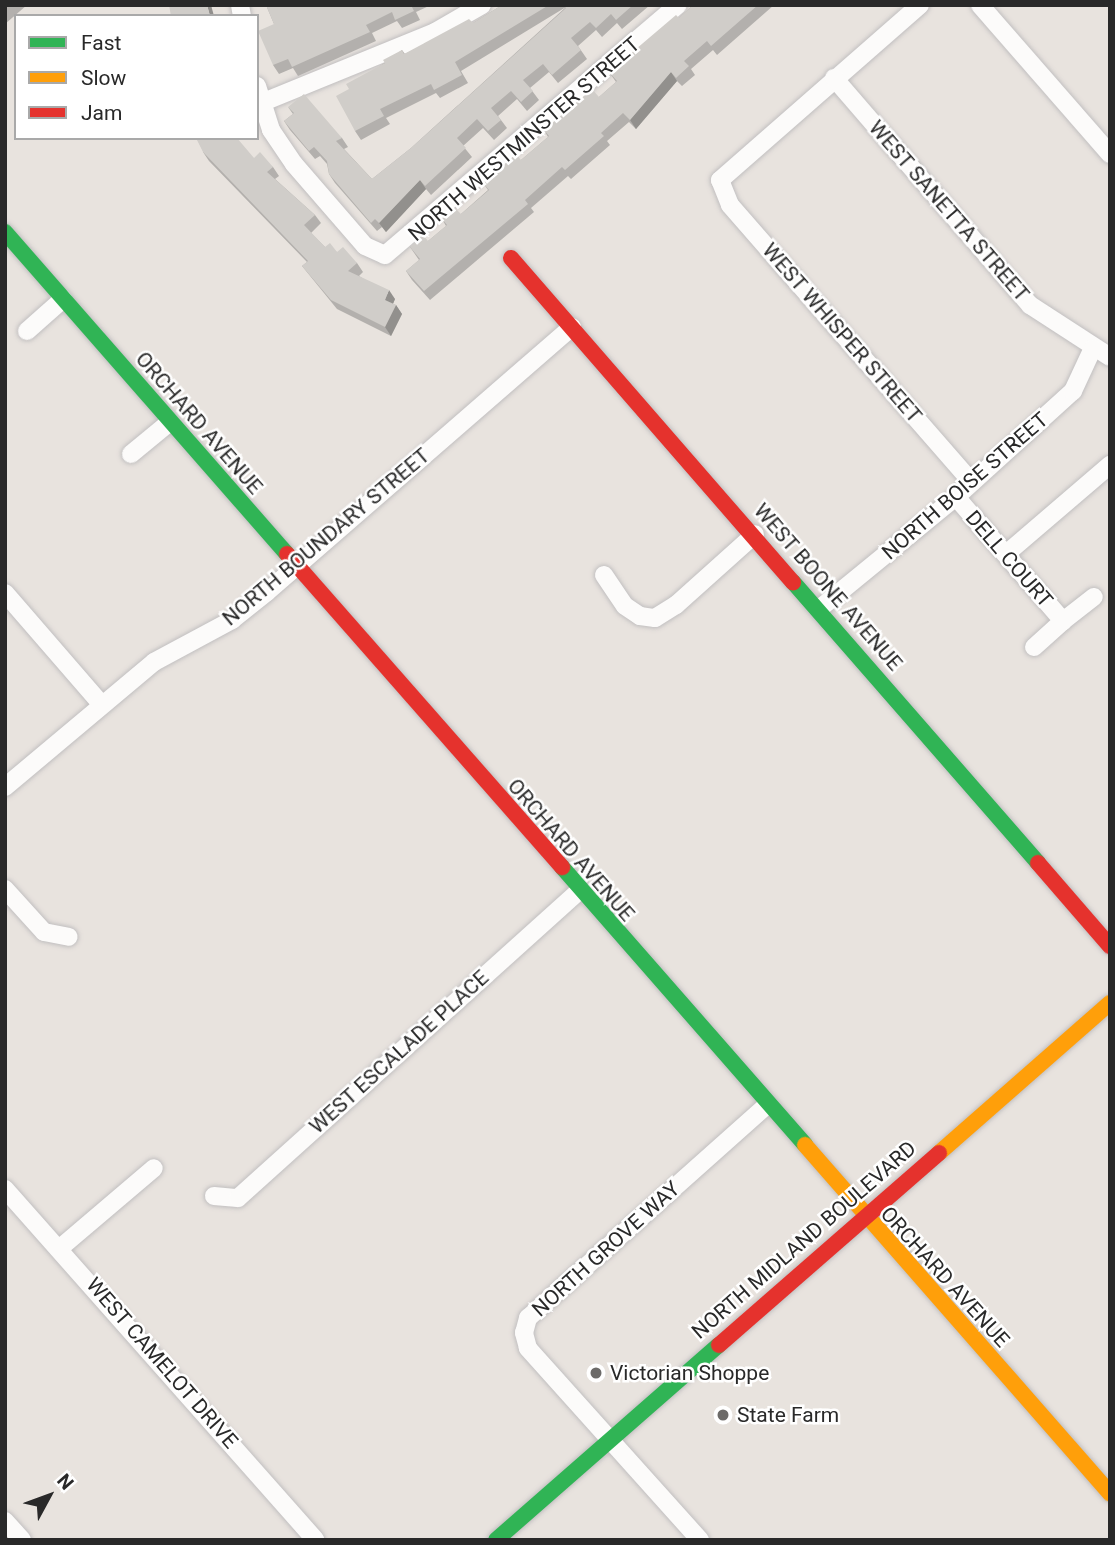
<!DOCTYPE html>
<html>
<head>
<meta charset="utf-8">
<style>
	body { margin:0 }
	#map { position:relative; width:1115px; height:1545px; overflow:hidden; background:#e8e3de; font-family:Roboto,sans-serif }
	div>[style] { position:absolute }
	.roads { filter:drop-shadow(0 0 2px #c1bfc0) drop-shadow(0 0 2px #c1bfc0) }
	.street>* { height:18px; margin:-9px; padding:0 9px; transform-origin:9px; border-radius:9px; background:#fcfbfa }
	.fast>* { height:16px; margin:-8px; padding:0 8px; transform-origin:8px; border-radius:8px; background:#30b455 }
	.slow>* { height:16px; margin:-8px; padding:0 8px; transform-origin:8px; border-radius:8px; background:#ff9f0a }
	.jam>* { height:16px; margin:-8px; padding:0 8px; transform-origin:8px; border-radius:8px; background:#e5322d }
	.wall>* { inset:0; background:#b3b0ad }
	.shaded-wall>* { inset:0; background:#92908d }
	.building>* { inset:0; background:#d0cdc9 }
	.dots>* { width:19px; height:19px; translate:-50% -50%; box-sizing:border-box; border:4px solid #fff; border-radius:50% }
	span { translate:-50% -50%; white-space:nowrap; text-align:center; line-height:1.15; -webkit-text-stroke:5px #fff; paint-order:stroke }
	.street-label { font-size:21px; color:#292929 }
	.poi-label { font-size:21px; color:#292929 }
	.left { translate:0 -50%; text-align:left }
	.frame { position:absolute; inset:0; border:7px solid #292929; pointer-events:none }
	.legend { position:absolute; left:14px; top:14px; width:245px; height:126px; box-sizing:border-box; background:#fff; border:2px solid #a9a9a9; margin:0; padding:9px 12px; list-style:none; font-size:21px; color:#292929 }
	.legend li { display:flex; align-items:center; gap:14px; height:35px }
	.legend b { width:35px; border:2px solid #a9a9a9 }
	.north { position:absolute; left:14px; top:1461px; width:70px; height:70px; -webkit-text-stroke:5px #fff; paint-order:stroke; rotate:49deg; font-size:19px; font-weight:700; line-height:28px; text-align:center; color:#292929 }
	.north::after { content:''; display:block; margin:auto; width:24px; height:32px; background:#292929; clip-path:polygon(50% 0,100% 100%,50% 72%,0 100%) }
</style>
</head>
<body>
<div id="map">
	<div class="roads">
		<div class="street">
			<div style="left:240px;top:5px;width:11px;rotate:80deg"></div>
			<div style="left:920px;top:5px;width:266px;rotate:138.8deg"></div>
			<div style="left:720px;top:180px;width:27px;rotate:68deg"></div>
			<div style="left:730px;top:205px;width:368px;rotate:48.9deg"></div>
			<div style="left:980px;top:5px;width:198px;rotate:48.9deg"></div>
			<div style="left:834px;top:78px;width:300px;rotate:49.2deg"></div>
			<div style="left:1030px;top:305px;width:95px;rotate:33deg"></div>
			<div style="left:257px;top:86px;width:46px;rotate:72.3deg"></div>
			<div style="left:271px;top:130px;width:41px;rotate:55.9deg"></div>
			<div style="left:294px;top:164px;width:108px;rotate:49.1deg"></div>
			<div style="left:365px;top:246px;width:22px;rotate:24deg"></div>
			<div style="left:385px;top:255px;width:385px;rotate:-40.5deg"></div>
			<div style="left:261px;top:103px;width:188px;rotate:-22.2deg"></div>
			<div style="left:435px;top:32px;width:54px;rotate:-29.9deg"></div>
			<div style="left:27px;top:331px;width:48px;rotate:-41.6deg"></div>
			<div style="left:131px;top:454px;width:50px;rotate:-39.4deg"></div>
			<div style="left:956px;top:497px;width:164px;rotate:49.2deg"></div>
			<div style="left:1063px;top:621px;width:39px;rotate:138deg"></div>
			<div style="left:1006px;top:554px;width:137px;rotate:-40.6deg"></div>
			<div style="left:604px;top:575px;width:37px;rotate:56deg"></div>
			<div style="left:625px;top:606px;width:18px;rotate:34deg"></div>
			<div style="left:640px;top:616px;width:15px;rotate:8deg"></div>
			<div style="left:655px;top:618px;width:25px;rotate:-32deg"></div>
			<div style="left:676px;top:605px;width:106px;rotate:-41.9deg"></div>
			<div style="left:5px;top:593px;width:147px;rotate:49.1deg"></div>
			<div style="left:819px;top:609px;width:177px;rotate:-39.3deg"></div>
			<div style="left:956px;top:497px;width:158px;rotate:-42.2deg"></div>
			<div style="left:1073px;top:391px;width:47px;rotate:-65.1deg"></div>
			<div style="left:1063px;top:621px;width:39px;rotate:-38deg"></div>
			<div style="left:5px;top:787px;width:194px;rotate:-40deg"></div>
			<div style="left:154px;top:662px;width:89px;rotate:-28.3deg"></div>
			<div style="left:232px;top:620px;width:45px;rotate:-38.7deg"></div>
			<div style="left:267px;top:592px;width:404px;rotate:-41deg"></div>
			<div style="left:5px;top:889px;width:58px;rotate:47.8deg"></div>
			<div style="left:44px;top:932px;width:25px;rotate:11deg"></div>
			<div style="left:5px;top:1189px;width:468px;rotate:48.5deg"></div>
			<div style="left:214px;top:1196px;width:24px;rotate:5deg"></div>
			<div style="left:238px;top:1198px;width:459px;rotate:-42deg"></div>
			<div style="left:60px;top:1248px;width:123px;rotate:-40.4deg"></div>
			<div style="left:5px;top:1521px;width:25px;rotate:48deg"></div>
			<div style="left:700px;top:1540px;width:258px;rotate:-131.9deg"></div>
			<div style="left:528px;top:1348px;width:16px;rotate:-105deg"></div>
			<div style="left:524px;top:1333px;width:16px;rotate:-75deg"></div>
			<div style="left:528px;top:1318px;width:320px;rotate:-41.7deg"></div>
		</div>
		<div class="fast">
			<div style="left:5px;top:232px;width:428px;rotate:48.8deg"></div>
			<div style="left:793px;top:582px;width:373px;rotate:48.9deg"></div>
			<div style="left:562px;top:867px;width:369px;rotate:48.8deg"></div>
			<div style="left:496px;top:1540px;width:296px;rotate:-41.2deg"></div>
		</div>
		<div class="slow">
			<div style="left:805px;top:1145px;width:463px;rotate:48.8deg"></div>
			<div style="left:939px;top:1153px;width:227px;rotate:-41.3deg"></div>
		</div>
		<div class="jam">
			<div style="left:511px;top:258px;width:430px;rotate:49deg"></div>
			<div style="left:287px;top:554px;width:417px;rotate:48.7deg"></div>
			<div style="left:1038px;top:863px;width:110px;rotate:49.1deg"></div>
			<div style="left:719px;top:1345px;width:292px;rotate:-41.1deg"></div>
		</div>
	</div>
	<div class="wall">
		<div style="clip-path:polygon(5px 5px,27px 5px,5px 24px)"></div>
		<div style="clip-path:polygon(266px 5px,431px 5px,416px 12px,420px 20px,402px 28px,397px 21px,372px 33px,376px 41px,298px 76px,293px 68px,279px 74px,273px 65px,274px 24px)"></div>
		<div style="clip-path:polygon(502px 5px,650px 5px,622px 29px,617px 23px,602px 37px,596px 30px,578px 46px,587px 59px,558px 83px,549px 72px,530px 88px,539px 100px,527px 111px,517px 99px,498px 116px,507px 128px,494px 140px,483px 128px,463px 146px,472px 157px,431px 195px,426px 189px,386px 232px,382px 227px,377px 231px,335px 183px,329px 174px,327px 164px,320px 156px,315px 159px,290px 130px,284px 121px,293px 114px,288px 107px,342px 138px,348px 147px,344px 149px,372px 179px,411px 148px,566px 7px,461px 71px,468px 83px,440px 98px,436px 93px,386px 118px,390px 124px,361px 140px,355px 131px,349px 89px,402px 50px,405px 54px,473px 23px)"></div>
		<div style="clip-path:polygon(693px 5px,774px 5px,717px 55px,713px 50px,691px 69px,695px 75px,682px 86px,677px 81px,636px 129px,629px 122px,607px 141px,610px 145px,571px 179px,568px 176px,531px 208px,534px 212px,430px 300px,412px 280px,406px 271px,419px 260px,410px 247px,428px 241px,446px 226px,442px 219px,461px 214px,488px 190px,483px 183px,521px 160px,548px 137px,544px 130px,599px 97px,616px 82px,609px 72px,679px 18px)"></div>
		<div style="clip-path:polygon(203px 152px,254px 158px,273px 167px,279px 176px,275px 179px,315px 215px,321px 223px,311px 233px,325px 247px,337px 252px,357px 263px,363px 272px,359px 276px,395px 299px,393px 304px,396px 305px,402px 314px,391px 336px,337px 309px,302px 266px,307px 262px,209px 161px)"></div>
	</div>
	<div class="shaded-wall">
		<div style="clip-path:polygon(207px 5px,211px 5px,214px 16px,210px 16px)"></div>
		<div style="clip-path:polygon(671px 72px,677px 81px,636px 129px,630px 120px)"></div>
		<div style="clip-path:polygon(420px 180px,426px 189px,386px 232px,379px 223px)"></div>
		<div style="clip-path:polygon(389px 290px,395px 299px,391px 308px,385px 300px)"></div>
		<div style="clip-path:polygon(396px 305px,402px 314px,391px 336px,385px 327px)"></div>
	</div>
	<div class="building">
		<div style="clip-path:polygon(169px 5px,207px 5px,210px 16px,171px 16px)"></div>
		<div style="clip-path:polygon(266px 5px,411px 5px,414px 11px,395px 20px,392px 12px,366px 25px,370px 32px,292px 67px,288px 59px,273px 65px,258px 31px,274px 24px)"></div>
		<div style="clip-path:polygon(502px 5px,549px 5px,455px 62px,462px 75px,434px 90px,431px 84px,380px 109px,384px 116px,355px 131px,336px 96px,349px 89px,346px 84px,385px 63px,383px 60px,402px 50px,404px 54px,469px 19px,473px 23px)"></div>
		<div style="clip-path:polygon(564px 5px,633px 5px,616px 20px,611px 14px,596px 28px,590px 22px,571px 38px,581px 50px,552px 75px,543px 64px,523px 80px,533px 91px,521px 102px,511px 91px,491px 108px,501px 120px,488px 131px,477px 119px,457px 138px,466px 148px,425px 186px,420px 180px,379px 223px,375px 219px,371px 223px,329px 174px,327px 161px,314px 147px,309px 151px,284px 121px,294px 113px,288px 107px,304px 94px,342px 138px,336px 141px,372px 179px,411px 148px,566px 8px)"></div>
		<div style="clip-path:polygon(693px 5px,758px 5px,711px 46px,707px 41px,684px 61px,689px 66px,676px 78px,671px 72px,630px 120px,623px 113px,601px 133px,604px 136px,565px 170px,562px 167px,525px 200px,528px 204px,424px 291px,406px 271px,420px 259px,410px 247px,423px 235px,428px 241px,447px 225px,442px 219px,455px 208px,461px 214px,489px 190px,483px 183px,516px 154px,521px 160px,549px 136px,544px 130px,592px 89px,599px 97px,617px 81px,609px 72px,676px 15px,679px 18px)"></div>
		<div style="clip-path:polygon(196px 138px,237px 138px,254px 158px,260px 152px,273px 167px,267px 172px,315px 215px,304px 225px,325px 247px,330px 243px,337px 252px,343px 247px,357px 263px,348px 271px,389px 290px,385px 300px,396px 305px,385px 327px,331px 300px,302px 266px,308px 261px,203px 152px)"></div>
	</div>
	<div class="dots">
		<div style="left:596px;top:1373px;background:#6c6a68"></div>
		<div style="left:723px;top:1415px;background:#6c6a68"></div>
	</div>
	<div class="street-label">
		<span style="left:524px;top:139px;rotate:-41deg">NORTH WESTMINSTER STREET</span>
		<span style="left:949px;top:211px;rotate:49deg">WEST SANETTA STREET</span>
		<span style="left:842px;top:333px;rotate:49deg">WEST WHISPER STREET</span>
		<span style="left:199px;top:423px;rotate:49deg">ORCHARD AVENUE</span>
		<span style="left:965px;top:486px;rotate:-41deg">NORTH BOISE STREET</span>
		<span style="left:326px;top:537px;rotate:-40deg">NORTH BOUNDARY STREET</span>
		<span style="left:1009px;top:559px;rotate:49deg">DELL COURT</span>
		<span style="left:828px;top:587px;rotate:49deg">WEST BOONE AVENUE</span>
		<span style="left:571px;top:850px;rotate:49deg">ORCHARD AVENUE</span>
		<span style="left:399px;top:1052px;rotate:-42deg">WEST ESCALADE PLACE</span>
		<span style="left:804px;top:1240px;rotate:-41deg">NORTH MIDLAND BOULEVARD</span>
		<span style="left:606px;top:1249px;rotate:-42deg">NORTH GROVE WAY</span>
		<span style="left:945px;top:1277px;rotate:48deg">ORCHARD AVENUE</span>
		<span style="left:162px;top:1363px;rotate:49deg">WEST CAMELOT DRIVE</span>
	</div>
	<div class="poi-label">
		<span class="left" style="left:610px;top:1373px">Victorian Shoppe</span>
		<span class="left" style="left:737px;top:1415px">State Farm</span>
	</div>
	<div class="frame"></div>
	<ul class="legend">
	<li><b style="height:9px;background:#30b455"></b>Fast</li>
	<li><b style="height:9px;background:#ff9f0a"></b>Slow</li>
	<li><b style="height:9px;background:#e5322d"></b>Jam</li>
	</ul>
	<div class="north">N</div>
</div>
</body>
</html>
